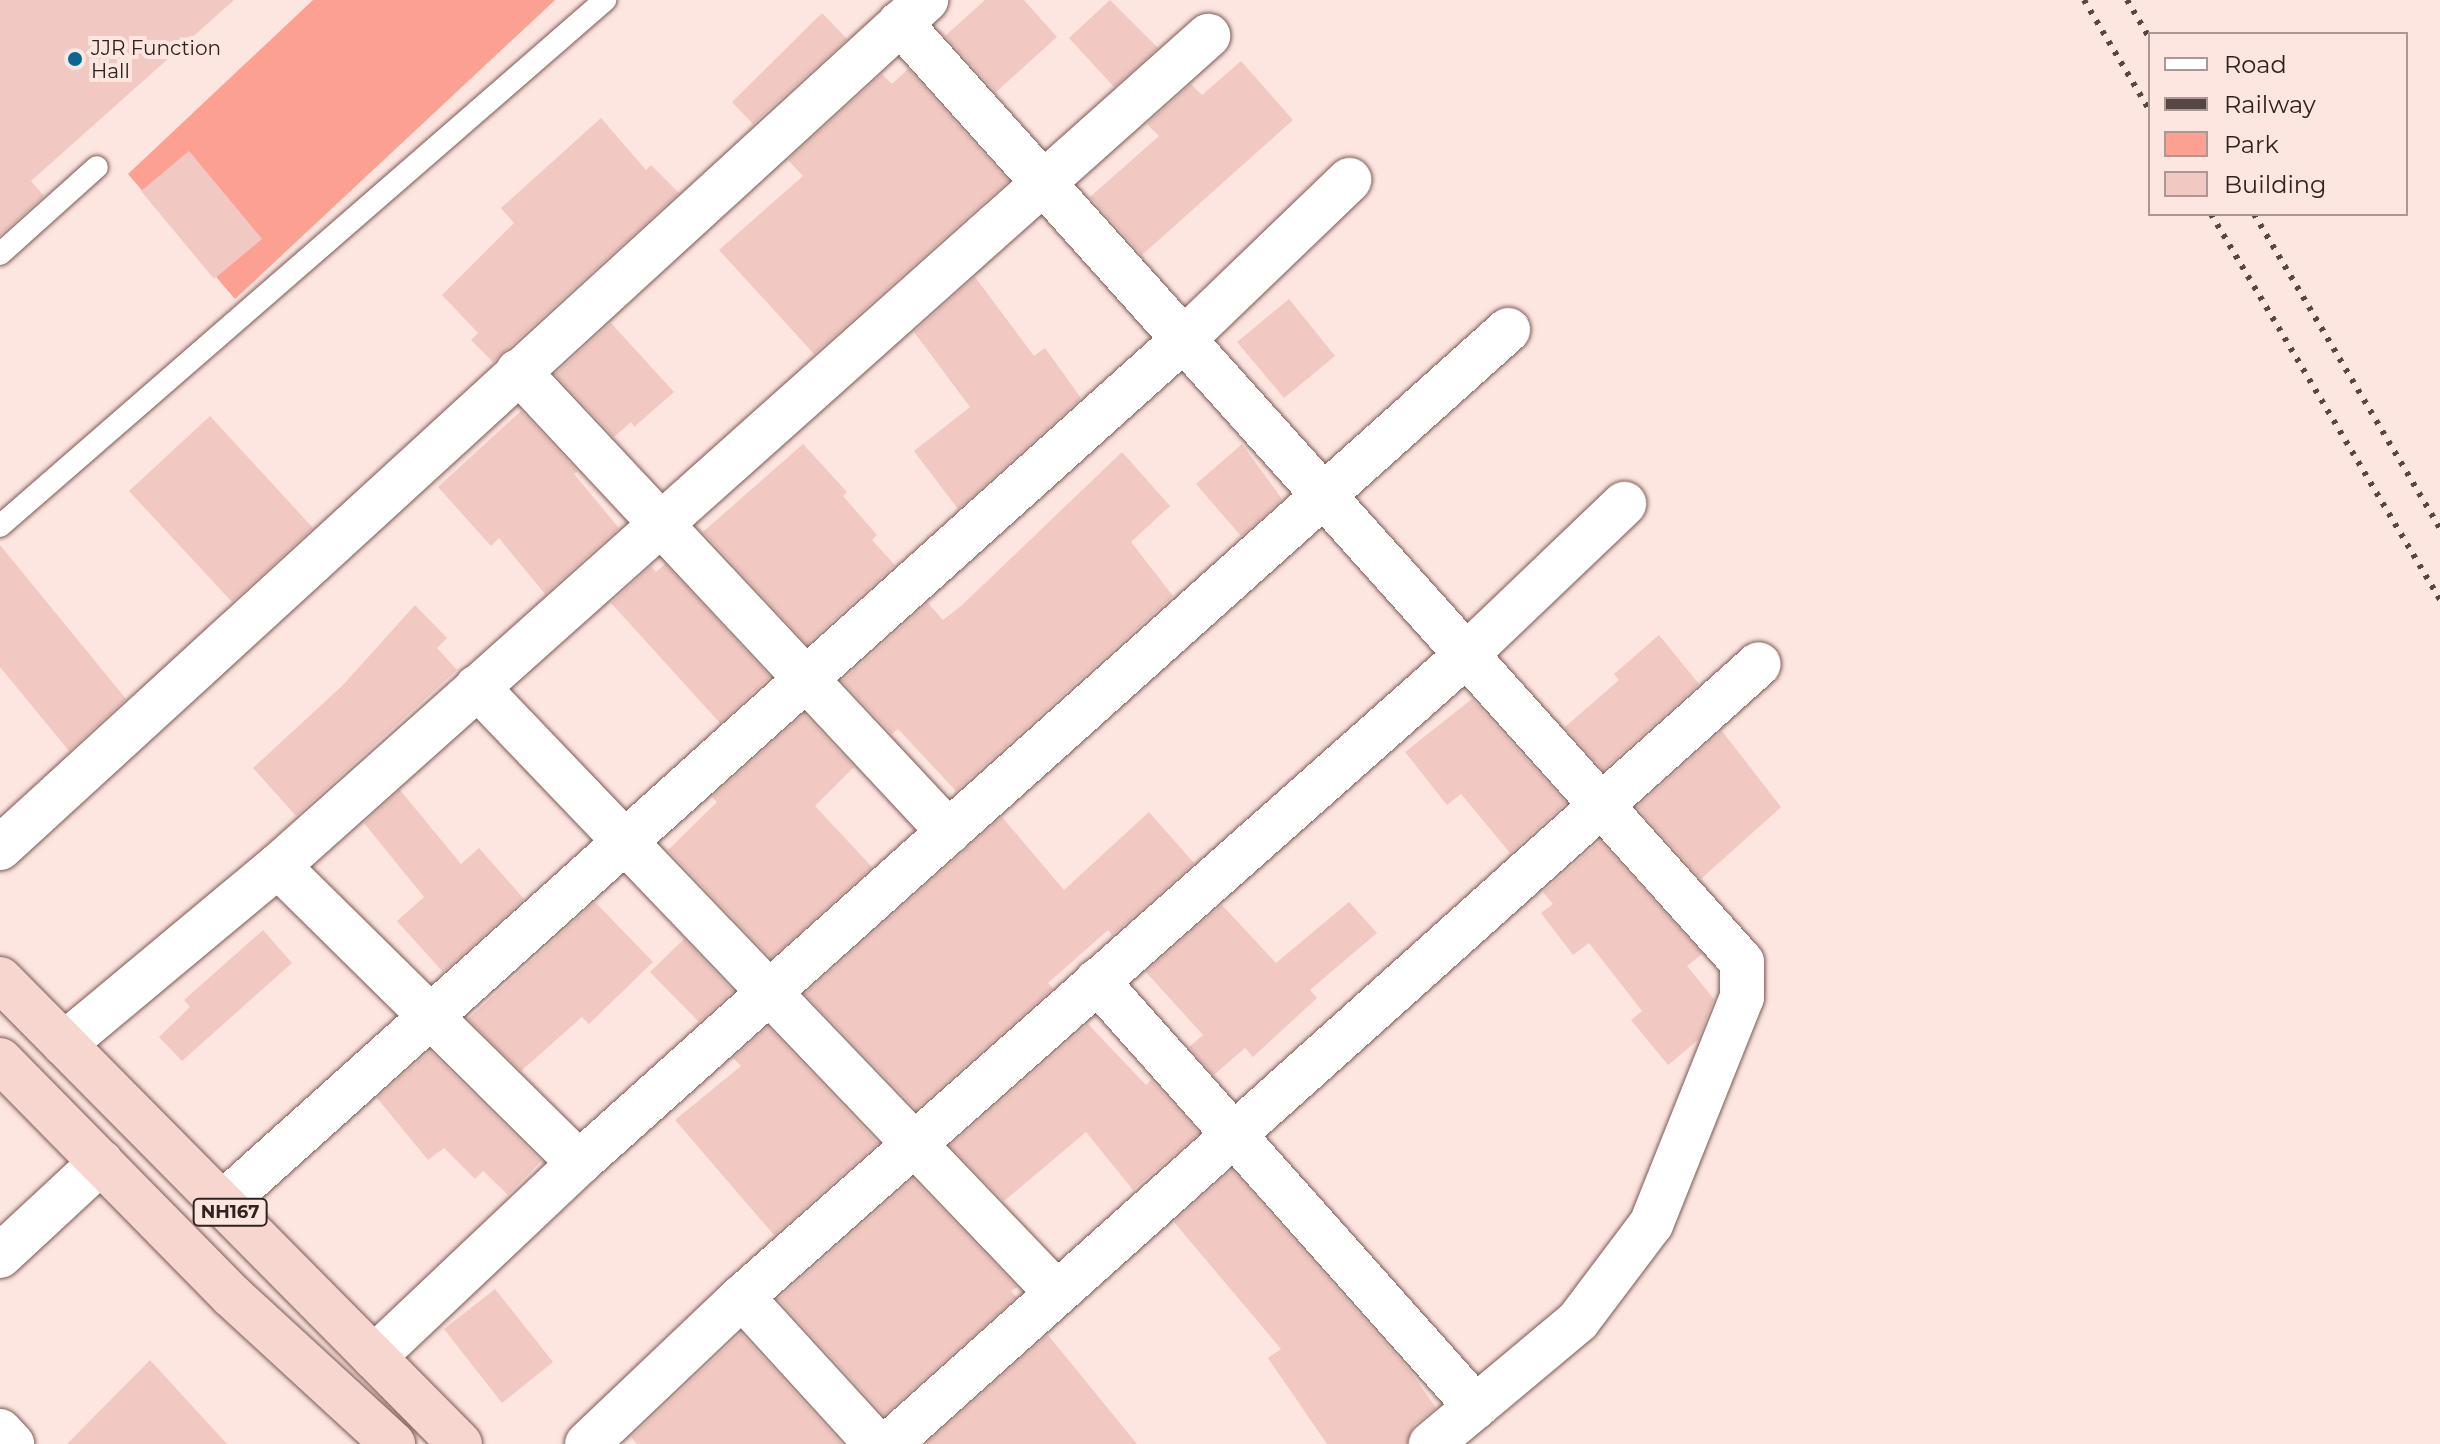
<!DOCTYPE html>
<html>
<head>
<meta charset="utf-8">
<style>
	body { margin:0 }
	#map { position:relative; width:2440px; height:1444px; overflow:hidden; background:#fde5e0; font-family:Montserrat,sans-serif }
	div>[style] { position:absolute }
	.green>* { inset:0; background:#fca192 }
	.building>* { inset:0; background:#f1c9c2 }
	.roads { filter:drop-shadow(0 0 2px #7b5953) drop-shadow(0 0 2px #7b5953) }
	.service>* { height:22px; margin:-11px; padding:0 11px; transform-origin:11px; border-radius:11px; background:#fff }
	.minor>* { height:44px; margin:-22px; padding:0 22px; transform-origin:22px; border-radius:22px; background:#fff }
	.trunk>* { height:44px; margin:-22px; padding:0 22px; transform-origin:22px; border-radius:22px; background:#f7d6d0 }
	.rail>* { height:6px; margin-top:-3px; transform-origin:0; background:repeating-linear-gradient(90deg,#564743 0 4px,transparent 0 12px) }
	.dots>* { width:22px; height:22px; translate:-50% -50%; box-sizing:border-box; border:4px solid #fde5e0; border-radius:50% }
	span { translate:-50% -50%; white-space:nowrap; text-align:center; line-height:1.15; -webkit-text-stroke:8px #fde5e0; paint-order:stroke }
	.shield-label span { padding:2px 6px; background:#fde5e0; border:2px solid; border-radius:6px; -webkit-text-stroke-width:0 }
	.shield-label { font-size:18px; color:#30221f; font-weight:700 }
	.poi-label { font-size:20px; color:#30221f }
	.left { translate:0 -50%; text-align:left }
	.legend { position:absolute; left:2148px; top:32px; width:260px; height:184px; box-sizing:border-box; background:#fde5e0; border:2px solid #ab9793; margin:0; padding:10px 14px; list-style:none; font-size:24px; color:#30221f }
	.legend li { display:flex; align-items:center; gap:16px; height:40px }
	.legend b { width:40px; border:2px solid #ab9793 }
</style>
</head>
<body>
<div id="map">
	<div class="green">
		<div style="clip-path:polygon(313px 0,555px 0,235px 299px,128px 174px)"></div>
	</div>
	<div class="building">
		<div style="clip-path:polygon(0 0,234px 0,31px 181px,44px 196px,0 235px)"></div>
		<div style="clip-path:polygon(985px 0,1024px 0,1057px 37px,996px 92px,945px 36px)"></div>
		<div style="clip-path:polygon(1110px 0,1158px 48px,1114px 87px,1069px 38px)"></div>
		<div style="clip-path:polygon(822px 13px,847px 39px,753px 124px,732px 102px)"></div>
		<div style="clip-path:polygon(1241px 61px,1293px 120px,1142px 255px,1090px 197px,1159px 136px,1147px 124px,1191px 84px,1202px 95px)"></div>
		<div style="clip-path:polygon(908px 69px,1008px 181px,814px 354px,719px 250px,803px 176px,788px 160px,882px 74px,892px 84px)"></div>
		<div style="clip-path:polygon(601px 118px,646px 170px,651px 165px,679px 193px,493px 362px,471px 340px,478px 333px,442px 295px,514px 223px,501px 208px)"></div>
		<div style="clip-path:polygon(189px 151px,262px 239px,214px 279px,141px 191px)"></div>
		<div style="clip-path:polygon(975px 277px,1034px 356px,1045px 348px,1081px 398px,958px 509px,914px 451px,970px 407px,914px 332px)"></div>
		<div style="clip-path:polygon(1289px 299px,1335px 356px,1284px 398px,1237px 342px)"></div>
		<div style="clip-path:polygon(611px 323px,674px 392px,634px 427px,631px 422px,614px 437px,555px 374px)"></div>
		<div style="clip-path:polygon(521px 411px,577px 471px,574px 474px,619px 528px,545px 594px,499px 538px,491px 546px,438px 487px)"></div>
		<div style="clip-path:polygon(210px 416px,313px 528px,232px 602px,129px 491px)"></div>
		<div style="clip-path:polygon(803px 444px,847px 492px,843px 496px,877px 535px,872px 540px,895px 565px,807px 644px,703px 532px)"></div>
		<div style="clip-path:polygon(1242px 444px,1282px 499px,1241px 536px,1196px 484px)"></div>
		<div style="clip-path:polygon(1122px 452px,1170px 506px,1131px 542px,1173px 596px,956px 791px,898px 729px,892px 734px,842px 681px,928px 603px,943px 620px,961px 606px)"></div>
		<div style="clip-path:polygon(0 545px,126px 699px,69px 751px,0 667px)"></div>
		<div style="clip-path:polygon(665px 564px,770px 677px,720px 723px,611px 603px,651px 566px,656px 572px)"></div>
		<div style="clip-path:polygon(415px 605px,447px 638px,437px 648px,457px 670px,296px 816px,253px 768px,343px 685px)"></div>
		<div style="clip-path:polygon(1659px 635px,1699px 684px,1603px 770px,1565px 727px,1619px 680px,1614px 674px)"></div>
		<div style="clip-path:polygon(1472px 699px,1566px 803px,1510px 853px,1461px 794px,1447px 805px,1405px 752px)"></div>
		<div style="clip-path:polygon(804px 714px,854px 767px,815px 806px,872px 867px,771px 958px,668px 850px,717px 802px,712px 797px)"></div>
		<div style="clip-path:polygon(1722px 731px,1781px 807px,1701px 879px,1637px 807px)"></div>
		<div style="clip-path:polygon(400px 790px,461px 864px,479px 848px,524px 899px,443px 972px,397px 921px,424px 897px,364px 823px)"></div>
		<div style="clip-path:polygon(1149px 812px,1194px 863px,1112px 935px,1108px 930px,1048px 983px,1053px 988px,916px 1109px,805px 994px,1002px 817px,1064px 890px)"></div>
		<div style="clip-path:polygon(1600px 841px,1702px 954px,1687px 966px,1714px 999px,1698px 1040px,1668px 1065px,1631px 1020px,1642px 1011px,1589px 943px,1573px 955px,1541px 913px,1553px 904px,1543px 892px)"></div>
		<div style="clip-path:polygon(595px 902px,653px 962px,589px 1024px,582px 1017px,521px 1071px,468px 1019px)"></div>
		<div style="clip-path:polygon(1349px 902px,1377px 933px,1310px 990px,1317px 998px,1253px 1057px,1245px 1048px,1214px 1075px,1189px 1047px,1203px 1035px,1146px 972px,1222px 905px,1276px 963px)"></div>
		<div style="clip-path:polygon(263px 930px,292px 963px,182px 1061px,159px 1037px,190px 1007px,184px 1000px)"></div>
		<div style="clip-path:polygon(684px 939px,733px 991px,699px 1022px,650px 972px)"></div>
		<div style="clip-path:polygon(1088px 1024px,1146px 1085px,1151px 1080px,1199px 1133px,1133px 1190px,1086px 1132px,1004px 1201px,950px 1146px)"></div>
		<div style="clip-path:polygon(768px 1027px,878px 1143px,774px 1235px,675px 1120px,741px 1066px,733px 1058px)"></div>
		<div style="clip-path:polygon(430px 1051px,541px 1161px,508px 1195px,483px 1171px,475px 1179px,444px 1148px,428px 1160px,377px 1098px)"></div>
		<div style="clip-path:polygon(1232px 1170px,1411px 1372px,1436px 1408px,1414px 1425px,1407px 1444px,1327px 1444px,1268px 1358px,1281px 1349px,1174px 1222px)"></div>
		<div style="clip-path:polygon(913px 1179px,1017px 1287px,1011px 1291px,1016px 1297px,884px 1415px,778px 1299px)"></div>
		<div style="clip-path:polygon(495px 1289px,553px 1362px,502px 1403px,444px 1329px)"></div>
		<div style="clip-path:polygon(741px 1333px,842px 1444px,637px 1444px,631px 1437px)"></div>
		<div style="clip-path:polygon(1048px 1335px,1137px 1444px,926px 1444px)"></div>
		<div style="clip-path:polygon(150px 1360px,227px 1444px,67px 1444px)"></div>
	</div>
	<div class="roads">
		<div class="service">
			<div style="left:0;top:254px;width:130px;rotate:-41.9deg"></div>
			<div style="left:0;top:526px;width:802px;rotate:-41deg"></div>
		</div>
		<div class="minor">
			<div style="left:900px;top:23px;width:1261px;rotate:48.12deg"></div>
			<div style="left:1742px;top:962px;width:35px;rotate:90deg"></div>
			<div style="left:1742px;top:997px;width:245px;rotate:111.8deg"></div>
			<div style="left:1651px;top:1224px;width:121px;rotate:127deg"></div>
			<div style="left:1578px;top:1321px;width:192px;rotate:140.1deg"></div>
			<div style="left:518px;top:371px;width:631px;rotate:46.93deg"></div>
			<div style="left:477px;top:687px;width:839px;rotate:46.26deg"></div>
			<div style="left:0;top:848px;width:1256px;rotate:-42.48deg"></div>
			<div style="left:278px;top:866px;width:423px;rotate:44.6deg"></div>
			<div style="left:1097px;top:981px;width:570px;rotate:48.34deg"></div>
			<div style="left:64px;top:1044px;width:278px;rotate:-39.8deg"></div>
			<div style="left:278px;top:866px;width:1247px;rotate:-41.75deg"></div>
			<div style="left:222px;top:1204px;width:1292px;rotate:-41.96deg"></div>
			<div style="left:1183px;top:340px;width:231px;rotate:-43.9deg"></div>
			<div style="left:0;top:1256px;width:138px;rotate:-42.9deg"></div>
			<div style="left:742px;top:1297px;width:199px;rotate:47.6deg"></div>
			<div style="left:374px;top:1357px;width:282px;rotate:-43.4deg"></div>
			<div style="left:579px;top:1163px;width:1248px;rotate:-41.88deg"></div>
			<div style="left:0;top:1431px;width:18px;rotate:47deg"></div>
			<div style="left:587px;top:1444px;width:214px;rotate:-43.5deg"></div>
			<div style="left:742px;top:1297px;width:968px;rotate:-41.56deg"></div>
			<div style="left:1466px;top:655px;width:219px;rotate:-43.7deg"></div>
			<div style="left:889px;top:1444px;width:1168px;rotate:-41.88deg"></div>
		</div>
		<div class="trunk">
			<div style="left:0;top:979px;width:654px;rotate:45.31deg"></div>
			<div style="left:0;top:1060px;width:331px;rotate:45.5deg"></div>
			<div style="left:232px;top:1296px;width:219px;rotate:42.6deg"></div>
		</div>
	</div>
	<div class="rail">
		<div style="left:2084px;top:0;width:129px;rotate:59.3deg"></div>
		<div style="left:2127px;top:0;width:45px;rotate:59.5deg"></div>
		<div style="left:2211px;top:214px;width:449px;rotate:59.3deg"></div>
		<div style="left:2254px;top:214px;width:365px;rotate:59.4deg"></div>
	</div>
	<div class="dots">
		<div style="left:75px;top:59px;background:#096797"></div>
	</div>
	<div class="shield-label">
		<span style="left:230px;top:1212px">NH167</span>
	</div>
	<div class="poi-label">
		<span class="left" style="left:91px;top:60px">JJR Function<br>Hall</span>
	</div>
	<ul class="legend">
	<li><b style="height:10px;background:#fff"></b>Road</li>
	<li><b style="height:10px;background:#564743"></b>Railway</li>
	<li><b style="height:22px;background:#fca192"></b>Park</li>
	<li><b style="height:22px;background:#f1c9c2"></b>Building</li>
	</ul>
</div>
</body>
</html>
